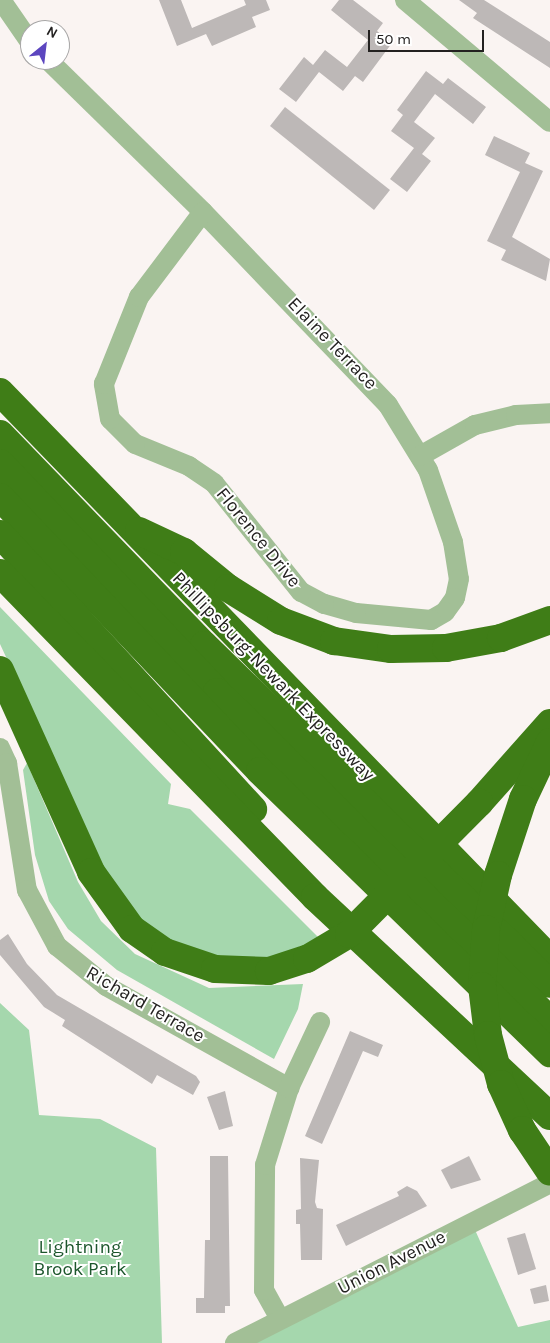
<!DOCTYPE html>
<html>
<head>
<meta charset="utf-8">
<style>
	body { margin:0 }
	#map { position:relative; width:550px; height:1343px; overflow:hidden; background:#faf4f2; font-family:Karla,sans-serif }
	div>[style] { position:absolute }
	.green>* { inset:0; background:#a5d7ad }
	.building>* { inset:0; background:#bdb8b7 }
	.minor>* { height:20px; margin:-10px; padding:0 10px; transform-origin:10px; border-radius:10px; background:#a2bf96 }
	.highway>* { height:28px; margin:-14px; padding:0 14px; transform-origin:14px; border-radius:14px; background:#3f7d17 }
	.highway-bridge>* { height:28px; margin:-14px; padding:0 14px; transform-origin:14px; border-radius:14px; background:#3f7d17 }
	span { translate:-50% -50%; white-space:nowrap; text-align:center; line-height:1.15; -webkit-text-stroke:4px #fff; paint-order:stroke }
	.street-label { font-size:19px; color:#232120 }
	.park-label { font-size:19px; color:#1c562c }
	.north { position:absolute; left:20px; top:20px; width:50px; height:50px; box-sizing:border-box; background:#fff; border:1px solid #a7a6a6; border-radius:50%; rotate:29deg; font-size:14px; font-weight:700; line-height:20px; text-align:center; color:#232120 }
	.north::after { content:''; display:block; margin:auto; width:18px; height:22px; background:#5c46bf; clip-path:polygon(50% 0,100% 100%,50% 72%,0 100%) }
	.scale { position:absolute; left:368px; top:30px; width:116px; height:22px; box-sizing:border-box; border:2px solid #232120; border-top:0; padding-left:6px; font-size:15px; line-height:18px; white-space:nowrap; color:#232120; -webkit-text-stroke:4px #fff; paint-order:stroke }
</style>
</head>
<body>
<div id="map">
	<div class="green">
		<div style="clip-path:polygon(0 607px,171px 784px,168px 804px,190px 809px,320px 939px,270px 958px,224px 959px,182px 948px,141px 922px,115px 892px,0 644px)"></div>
		<div style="clip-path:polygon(27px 763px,78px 882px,101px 921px,135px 954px,209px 988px,303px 984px,298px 1009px,274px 1059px,117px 970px,68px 929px,49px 901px,35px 855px,23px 770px)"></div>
		<div style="clip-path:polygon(0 1003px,29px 1030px,39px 1115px,100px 1119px,156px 1148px,162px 1343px,0 1343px)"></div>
		<div style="clip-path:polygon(472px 1223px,518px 1327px,550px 1320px,550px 1343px,236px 1343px)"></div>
	</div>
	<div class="building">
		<div style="clip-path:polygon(159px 0,181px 0,192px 28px,246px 5px,244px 0,266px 0,270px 10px,252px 17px,256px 27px,212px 46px,206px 34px,177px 46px)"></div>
		<div style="clip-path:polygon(339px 0,353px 0,383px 23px,377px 31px,392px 43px,363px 82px,355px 76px,343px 91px,319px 72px,296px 102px,279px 89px,304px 57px,313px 65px,325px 50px,347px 67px,368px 40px,331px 10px)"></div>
		<div style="clip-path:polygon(459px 0,484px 0,550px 42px,550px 68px,473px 18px,477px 13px)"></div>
		<div style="clip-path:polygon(426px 71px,443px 84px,448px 78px,486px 107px,473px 124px,435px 94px,414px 122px,435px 138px,422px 154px,431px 161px,407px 192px,390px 179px,414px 148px,391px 131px,403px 115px,397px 110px)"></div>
		<div style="clip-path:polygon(285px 107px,390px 190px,374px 210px,270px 126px)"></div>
		<div style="clip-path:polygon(494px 136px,530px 153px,525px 163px,543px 171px,512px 237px,550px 259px,546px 281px,501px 260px,506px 250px,487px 241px,520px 172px,485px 155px)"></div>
		<div style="clip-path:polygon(8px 934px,27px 964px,57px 995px,196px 1076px,200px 1082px,193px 1095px,157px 1075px,152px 1084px,62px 1026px,65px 1020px,44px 1007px,0 955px,0 940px)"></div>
		<div style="clip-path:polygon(350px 1031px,383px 1045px,378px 1057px,363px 1051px,322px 1144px,305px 1136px)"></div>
		<div style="clip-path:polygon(225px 1091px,233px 1126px,219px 1130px,207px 1097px)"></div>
		<div style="clip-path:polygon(210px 1156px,228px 1156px,230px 1306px,225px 1306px,225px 1313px,196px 1313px,196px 1298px,204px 1298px,205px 1240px,210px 1240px)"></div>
		<div style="clip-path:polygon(469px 1156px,481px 1180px,451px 1189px,441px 1170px)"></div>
		<div style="clip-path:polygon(300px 1158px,319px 1160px,315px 1202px,317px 1208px,323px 1209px,322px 1260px,301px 1260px,300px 1224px,296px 1224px,296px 1210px,301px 1209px)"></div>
		<div style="clip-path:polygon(407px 1186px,417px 1191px,427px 1206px,346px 1246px,336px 1225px,399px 1196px,397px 1192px)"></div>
		<div style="clip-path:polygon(525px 1233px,536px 1269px,518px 1275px,507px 1238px)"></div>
		<div style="clip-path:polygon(546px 1285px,549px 1301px,534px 1304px,530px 1289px)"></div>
	</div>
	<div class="minor">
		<div style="left:1px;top:0;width:51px;rotate:55.4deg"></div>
		<div style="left:405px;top:0;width:189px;rotate:40.1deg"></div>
		<div style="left:48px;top:60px;width:217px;rotate:44.4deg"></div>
		<div style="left:203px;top:212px;width:267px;rotate:46.2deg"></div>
		<div style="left:388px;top:405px;width:76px;rotate:58.4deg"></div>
		<div style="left:428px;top:470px;width:76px;rotate:70.9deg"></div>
		<div style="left:453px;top:542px;width:37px;rotate:81deg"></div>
		<div style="left:459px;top:579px;width:19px;rotate:102deg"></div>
		<div style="left:455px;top:598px;width:17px;rotate:126deg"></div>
		<div style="left:445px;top:612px;width:16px;rotate:150deg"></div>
		<div style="left:431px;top:620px;width:75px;rotate:-174.7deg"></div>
		<div style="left:356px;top:613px;width:33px;rotate:-164deg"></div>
		<div style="left:324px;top:604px;width:26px;rotate:-152deg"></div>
		<div style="left:301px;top:592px;width:139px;rotate:-128.6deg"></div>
		<div style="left:214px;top:483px;width:30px;rotate:-146deg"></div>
		<div style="left:189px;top:466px;width:58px;rotate:-157.8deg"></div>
		<div style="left:135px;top:444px;width:35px;rotate:-135deg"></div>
		<div style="left:110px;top:419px;width:36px;rotate:-100deg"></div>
		<div style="left:104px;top:384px;width:94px;rotate:-68.1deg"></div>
		<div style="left:139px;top:297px;width:106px;rotate:-53deg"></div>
		<div style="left:420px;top:456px;width:63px;rotate:-29.4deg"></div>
		<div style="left:475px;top:425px;width:42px;rotate:-13.7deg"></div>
		<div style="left:516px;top:415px;width:34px;rotate:-3deg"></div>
		<div style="left:0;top:748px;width:17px;rotate:65deg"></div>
		<div style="left:7px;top:763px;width:129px;rotate:81.1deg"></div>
		<div style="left:27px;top:890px;width:64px;rotate:61.8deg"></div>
		<div style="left:57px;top:946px;width:63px;rotate:39.2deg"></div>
		<div style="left:106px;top:986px;width:210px;rotate:29.1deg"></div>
		<div style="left:280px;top:1319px;width:33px;rotate:-119deg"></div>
		<div style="left:264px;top:1290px;width:125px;rotate:-89.5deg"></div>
		<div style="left:265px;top:1165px;width:81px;rotate:-72.7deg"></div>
		<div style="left:289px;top:1088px;width:73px;rotate:-64.8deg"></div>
		<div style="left:235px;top:1343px;width:353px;rotate:-26.9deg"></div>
	</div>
	<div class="highway">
		<div style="left:0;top:392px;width:790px;rotate:45.87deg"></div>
		<div style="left:0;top:434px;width:293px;rotate:46deg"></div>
		<div style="left:204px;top:645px;width:484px;rotate:44.4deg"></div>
		<div style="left:0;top:463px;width:315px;rotate:46.5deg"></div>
		<div style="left:217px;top:692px;width:467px;rotate:44.6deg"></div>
		<div style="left:0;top:497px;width:378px;rotate:46.5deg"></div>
		<div style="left:260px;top:771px;width:405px;rotate:44.2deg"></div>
		<div style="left:139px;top:531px;width:50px;rotate:25deg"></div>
		<div style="left:184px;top:552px;width:57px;rotate:39.3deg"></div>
		<div style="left:228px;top:588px;width:62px;rotate:31.9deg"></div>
		<div style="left:281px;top:621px;width:57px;rotate:20.7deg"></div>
		<div style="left:334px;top:641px;width:58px;rotate:8deg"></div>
		<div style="left:391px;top:649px;width:55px;rotate:-1deg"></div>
		<div style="left:446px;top:648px;width:56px;rotate:-10.3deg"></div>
		<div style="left:501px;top:638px;width:52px;rotate:-20.2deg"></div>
		<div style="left:0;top:534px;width:374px;rotate:47.4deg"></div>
		<div style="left:0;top:573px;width:452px;rotate:45.8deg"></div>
		<div style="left:315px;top:897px;width:321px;rotate:43deg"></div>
		<div style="left:0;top:670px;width:222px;rotate:65.7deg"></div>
		<div style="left:91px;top:872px;width:70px;rotate:54.3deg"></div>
		<div style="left:132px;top:929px;width:40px;rotate:34.9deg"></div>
		<div style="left:165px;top:952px;width:53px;rotate:18.8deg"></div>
		<div style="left:215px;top:969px;width:54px;rotate:2.1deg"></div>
		<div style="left:269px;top:971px;width:40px;rotate:-18deg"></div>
		<div style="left:479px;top:803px;width:107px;rotate:-48.4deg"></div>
	</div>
	<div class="highway-bridge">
		<div style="left:550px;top:742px;width:63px;rotate:115.3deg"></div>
		<div style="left:523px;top:799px;width:80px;rotate:108.2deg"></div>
		<div style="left:498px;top:875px;width:55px;rotate:102.5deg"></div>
		<div style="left:486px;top:929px;width:57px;rotate:94deg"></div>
		<div style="left:482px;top:986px;width:49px;rotate:83deg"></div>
		<div style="left:488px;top:1035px;width:51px;rotate:75.1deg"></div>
		<div style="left:501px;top:1084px;width:51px;rotate:65.5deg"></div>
		<div style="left:522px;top:1130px;width:50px;rotate:56.3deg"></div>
		<div style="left:307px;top:959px;width:49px;rotate:-30.8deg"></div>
		<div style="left:349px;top:934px;width:185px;rotate:-45.2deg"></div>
	</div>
	<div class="street-label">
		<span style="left:332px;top:344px;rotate:46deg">Elaine Terrace</span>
		<span style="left:258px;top:538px;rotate:51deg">Florence Drive</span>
		<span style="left:273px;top:677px;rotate:46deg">Phillipsburg-Newark Expressway</span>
		<span style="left:145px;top:1005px;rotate:30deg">Richard Terrace</span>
		<span style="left:392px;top:1263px;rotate:-27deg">Union Avenue</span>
	</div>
	<div class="park-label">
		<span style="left:80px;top:1259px">Lightning<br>Brook Park</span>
	</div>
	<div class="north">N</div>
	<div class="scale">50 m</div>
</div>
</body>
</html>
